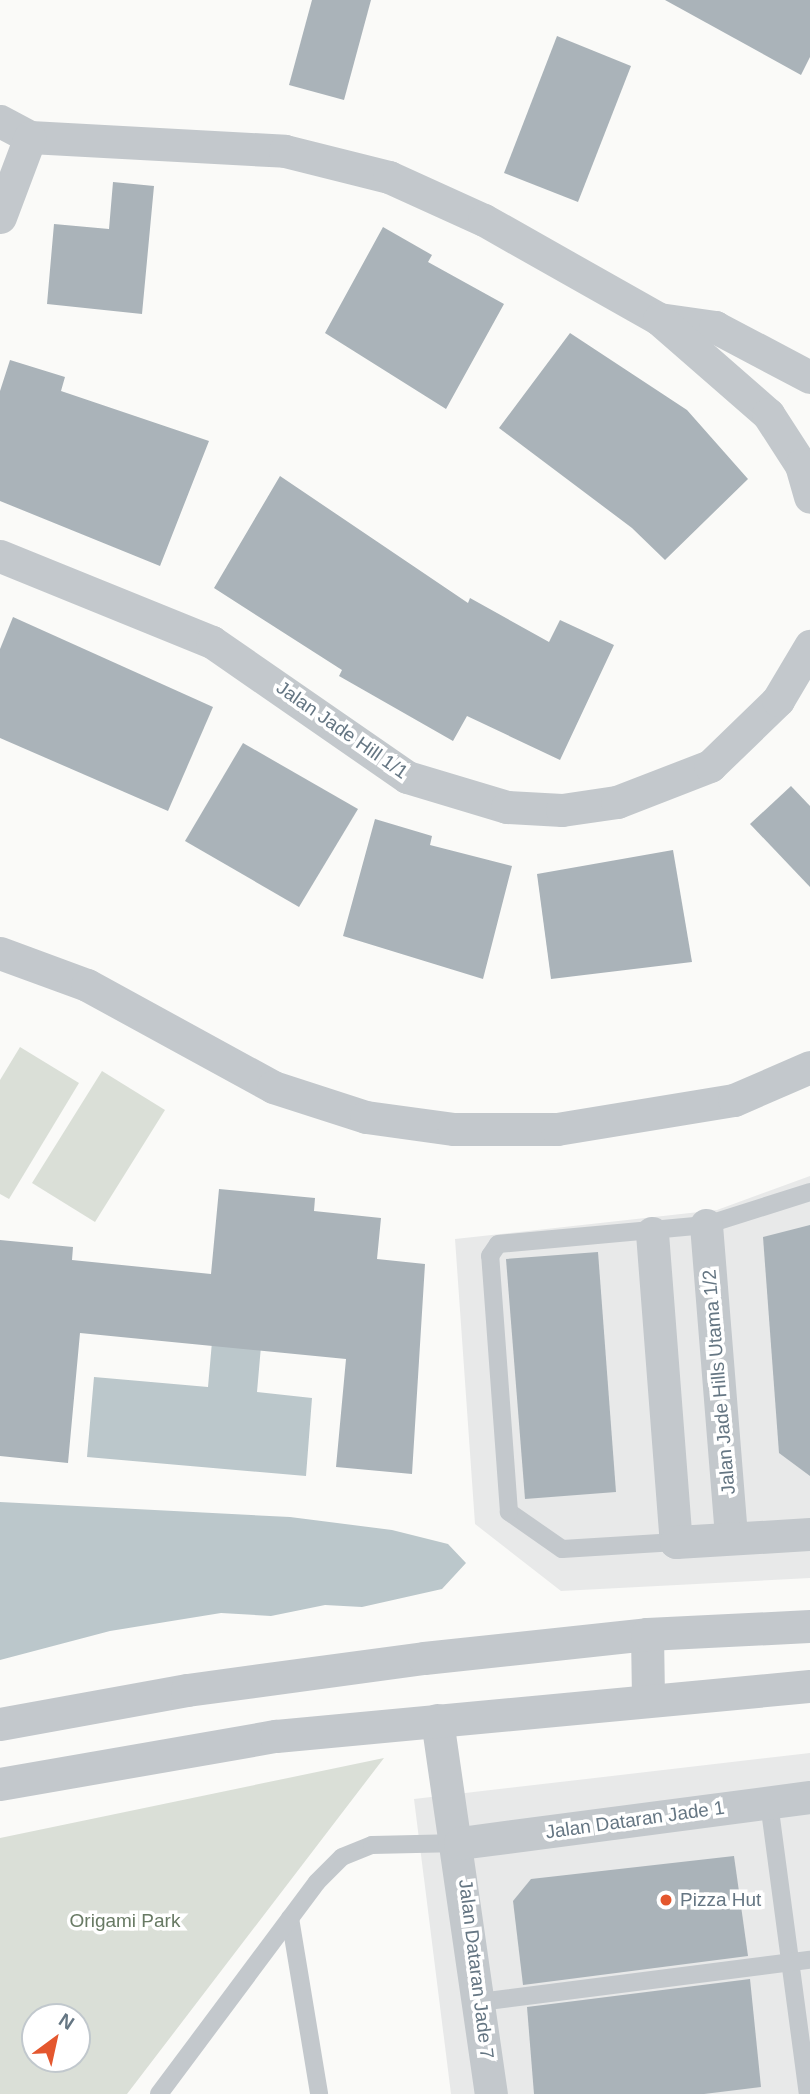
<!DOCTYPE html>
<html>
<head>
<meta charset="utf-8">
<style>
	body { margin:0 }
	#map { position:relative; width:810px; height:2094px; overflow:hidden; background:#fafaf8; font-family:Helvetica,sans-serif }
	div>[style] { position:absolute }
	.built>* { inset:0; background:#e8e9e9 }
	.green>* { inset:0; background:#dadfd7 }
	.water>* { inset:0; background:#bbc7cb }
	.building>* { inset:0; background:#aab3b9 }
	.service>* { height:18px; margin:-9px; padding:0 9px; transform-origin:9px; border-radius:9px; background:#c3c8cc }
	.minor>* { height:33px; margin:-16.5px; padding:0 16.5px; transform-origin:16.5px; border-radius:16.5px; background:#c3c8cc }
	.dots>* { width:19px; height:19px; translate:-50% -50%; box-sizing:border-box; border:4px solid #fff; border-radius:50% }
	span { translate:-50% -50%; white-space:nowrap; text-align:center; line-height:1.15; -webkit-text-stroke:7px #fff; paint-order:stroke }
	.street-label { font-size:19px; color:#657683 }
	.poi-label { font-size:19px; color:#657683 }
	.left { translate:0 -50%; text-align:left }
	.park-label { font-size:19px; color:#687a64 }
	.north { position:absolute; left:21px; top:2003px; width:70px; height:70px; box-sizing:border-box; background:#fff; border:2px solid #c1c8cd; border-radius:50%; rotate:33deg; font-size:19px; font-weight:700; line-height:28px; text-align:center; color:#657683 }
	.north::after { content:''; display:block; margin:auto; width:24px; height:32px; background:#e4572e; clip-path:polygon(50% 0,100% 100%,50% 72%,0 100%) }
</style>
</head>
<body>
<div id="map">
	<div class="built">
		<div style="clip-path:polygon(810px 1176px,810px 1578px,561px 1591px,475px 1524px,455px 1239px,717px 1210px)"></div>
		<div style="clip-path:polygon(810px 1753px,810px 2094px,451px 2094px,414px 1799px)"></div>
	</div>
	<div class="green">
		<div style="clip-path:polygon(20px 1047px,79px 1083px,9px 1199px,0 1194px,0 1080px)"></div>
		<div style="clip-path:polygon(102px 1071px,165px 1110px,95px 1222px,32px 1183px)"></div>
		<div style="clip-path:polygon(evenodd,384px 1758px,127px 2094px,0 2094px,0 1838px,384px 1758px,35px 2017px,77px 2017px,77px 2059px,35px 2059px,35px 2017px)"></div>
	</div>
	<div class="water">
		<div style="clip-path:polygon(217px 1285px,266px 1289px,257px 1392px,312px 1398px,306px 1476px,87px 1457px,94px 1377px,208px 1387px)"></div>
		<div style="clip-path:polygon(0 1502px,290px 1517px,392px 1530px,448px 1544px,466px 1563px,442px 1589px,362px 1607px,325px 1605px,271px 1616px,221px 1613px,110px 1631px,0 1660px)"></div>
	</div>
	<div class="building">
		<div style="clip-path:polygon(312px 0,371px 0,344px 100px,289px 85px)"></div>
		<div style="clip-path:polygon(665px 0,810px 0,810px 57px,801px 75px)"></div>
		<div style="clip-path:polygon(557px 36px,631px 66px,578px 202px,504px 173px)"></div>
		<div style="clip-path:polygon(113px 182px,154px 186px,142px 314px,47px 304px,54px 224px,109px 229px)"></div>
		<div style="clip-path:polygon(383px 227px,432px 255px,428px 262px,504px 304px,446px 409px,325px 333px)"></div>
		<div style="clip-path:polygon(570px 333px,687px 410px,748px 479px,665px 560px,632px 528px,499px 428px)"></div>
		<div style="clip-path:polygon(10px 360px,65px 377px,61px 391px,209px 441px,160px 566px,0 501px,0 391px)"></div>
		<div style="clip-path:polygon(280px 476px,468px 603px,470px 598px,549px 642px,560px 620px,614px 645px,560px 760px,467px 716px,453px 741px,339px 676px,342px 670px,214px 588px)"></div>
		<div style="clip-path:polygon(13px 617px,213px 707px,168px 811px,0 738px,0 649px)"></div>
		<div style="clip-path:polygon(243px 743px,358px 809px,299px 907px,185px 841px)"></div>
		<div style="clip-path:polygon(791px 786px,810px 806px,810px 887px,750px 824px)"></div>
		<div style="clip-path:polygon(375px 819px,432px 836px,430px 845px,512px 866px,483px 979px,343px 936px)"></div>
		<div style="clip-path:polygon(673px 850px,692px 962px,551px 979px,537px 874px)"></div>
		<div style="clip-path:polygon(219px 1189px,315px 1198px,314px 1211px,381px 1218px,377px 1259px,425px 1264px,412px 1474px,336px 1467px,346px 1359px,80px 1333px,68px 1463px,0 1456px,0 1240px,73px 1247px,72px 1260px,211px 1274px)"></div>
		<div style="clip-path:polygon(810px 1225px,810px 1476px,779px 1453px,763px 1237px)"></div>
		<div style="clip-path:polygon(598px 1252px,616px 1492px,525px 1499px,506px 1259px)"></div>
		<div style="clip-path:polygon(734px 1856px,748px 1956px,523px 1985px,513px 1901px,531px 1879px)"></div>
		<div style="clip-path:polygon(750px 1979px,761px 2087px,704px 2094px,534px 2094px,527px 2007px)"></div>
	</div>
	<div class="service">
		<div style="left:676px;top:1542px;width:114px;rotate:176.5deg"></div>
		<div style="left:562px;top:1549px;width:65px;rotate:-145.1deg"></div>
		<div style="left:509px;top:1512px;width:257px;rotate:-94.2deg"></div>
		<div style="left:490px;top:1256px;width:14px;rotate:-56deg"></div>
		<div style="left:498px;top:1244px;width:209px;rotate:-5.2deg"></div>
		<div style="left:706px;top:1225px;width:109px;rotate:-17.6deg"></div>
		<div style="left:769px;top:1803px;width:294px;rotate:82.4deg"></div>
		<div style="left:290px;top:1918px;width:178px;rotate:80.6deg"></div>
		<div style="left:480px;top:2002px;width:333px;rotate:-7.3deg"></div>
		<div style="left:159px;top:2094px;width:264px;rotate:-53.3deg"></div>
		<div style="left:317px;top:1882px;width:35px;rotate:-45deg"></div>
		<div style="left:342px;top:1857px;width:32px;rotate:-22deg"></div>
		<div style="left:372px;top:1845px;width:88px;rotate:-1.3deg"></div>
	</div>
	<div class="minor">
		<div style="left:0;top:121px;width:34px;rotate:28deg"></div>
		<div style="left:30px;top:137px;width:255px;rotate:3.1deg"></div>
		<div style="left:285px;top:151px;width:107px;rotate:14deg"></div>
		<div style="left:389px;top:177px;width:104px;rotate:24.4deg"></div>
		<div style="left:484px;top:220px;width:201px;rotate:29.5deg"></div>
		<div style="left:659px;top:319px;width:57px;rotate:8.1deg"></div>
		<div style="left:715px;top:327px;width:107px;rotate:27.8deg"></div>
		<div style="left:0;top:217px;width:85px;rotate:-69.4deg"></div>
		<div style="left:659px;top:319px;width:145px;rotate:41.1deg"></div>
		<div style="left:768px;top:414px;width:61px;rotate:57.1deg"></div>
		<div style="left:801px;top:465px;width:33px;rotate:74deg"></div>
		<div style="left:0;top:556px;width:229px;rotate:22.1deg"></div>
		<div style="left:212px;top:642px;width:237px;rotate:34.7deg"></div>
		<div style="left:407px;top:777px;width:104px;rotate:16.7deg"></div>
		<div style="left:507px;top:807px;width:55px;rotate:3.1deg"></div>
		<div style="left:562px;top:810px;width:56px;rotate:-8.3deg"></div>
		<div style="left:617px;top:802px;width:100px;rotate:-21.2deg"></div>
		<div style="left:710px;top:766px;width:95px;rotate:-44.1deg"></div>
		<div style="left:778px;top:700px;width:63px;rotate:-59.3deg"></div>
		<div style="left:0;top:953px;width:93px;rotate:20.2deg"></div>
		<div style="left:87px;top:985px;width:212px;rotate:28.7deg"></div>
		<div style="left:273px;top:1087px;width:98px;rotate:17.9deg"></div>
		<div style="left:366px;top:1117px;width:89px;rotate:7.8deg"></div>
		<div style="left:454px;top:1129px;width:103px"></div>
		<div style="left:557px;top:1129px;width:179px;rotate:-9.3deg"></div>
		<div style="left:734px;top:1100px;width:83px;rotate:-23.5deg"></div>
		<div style="left:706px;top:1225px;width:314px;rotate:85.4deg"></div>
		<div style="left:652px;top:1233px;width:310px;rotate:85.6deg"></div>
		<div style="left:676px;top:1542px;width:134px;rotate:-3.4deg"></div>
		<div style="left:647px;top:1634px;width:62px;rotate:89.1deg"></div>
		<div style="left:437px;top:1720px;width:378px;rotate:81.8deg"></div>
		<div style="left:0;top:1724px;width:190px;rotate:-10.3deg"></div>
		<div style="left:187px;top:1690px;width:239px;rotate:-7.7deg"></div>
		<div style="left:424px;top:1658px;width:224px;rotate:-6.1deg"></div>
		<div style="left:647px;top:1634px;width:163px;rotate:-2.8deg"></div>
		<div style="left:0;top:1784px;width:280px;rotate:-9.9deg"></div>
		<div style="left:276px;top:1736px;width:536px;rotate:-5.35deg"></div>
		<div style="left:460px;top:1843px;width:353px;rotate:-7.5deg"></div>
	</div>
	<div class="dots">
		<div style="left:666px;top:1900px;background:#e4572e"></div>
	</div>
	<div class="street-label">
		<span style="left:342px;top:730px;rotate:35deg">Jalan Jade Hill 1/1</span>
		<span style="left:719px;top:1382px;rotate:-95deg">Jalan Jade Hills Utama 1/2</span>
		<span style="left:635px;top:1820px;rotate:-8deg">Jalan Dataran Jade 1</span>
		<span style="left:476px;top:1969px;rotate:83deg">Jalan Dataran Jade 7</span>
	</div>
	<div class="poi-label">
		<span class="left" style="left:680px;top:1900px">Pizza Hut</span>
	</div>
	<div class="park-label">
		<span style="left:125px;top:1921px">Origami Park</span>
	</div>
	<div class="north">N</div>
</div>
</body>
</html>
